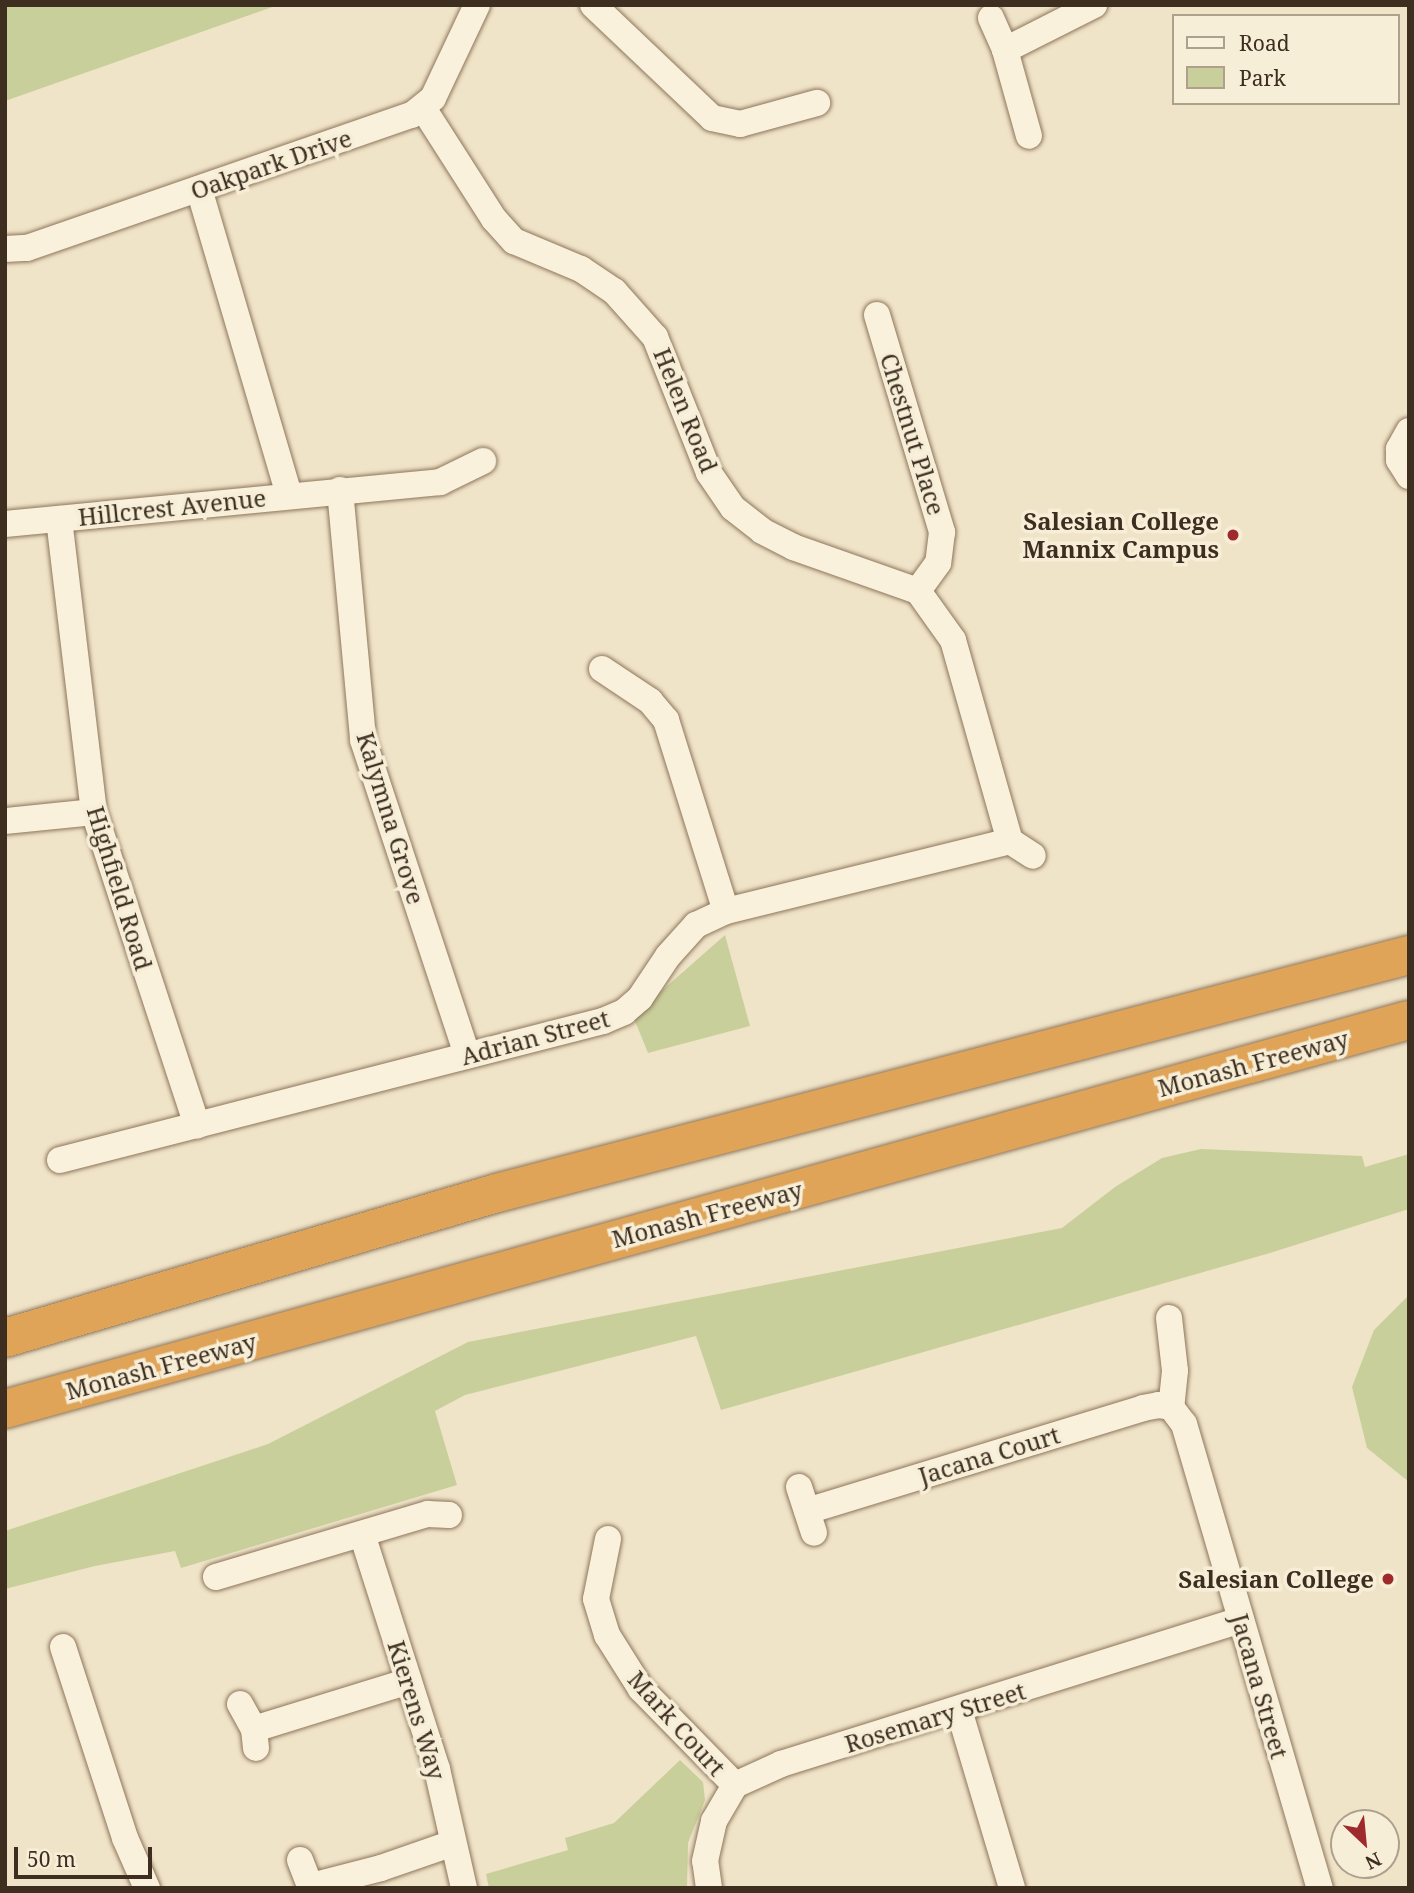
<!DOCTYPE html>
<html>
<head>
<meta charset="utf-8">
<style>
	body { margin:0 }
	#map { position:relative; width:1414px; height:1893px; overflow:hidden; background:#f0e4c8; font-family:"Noto Serif",serif }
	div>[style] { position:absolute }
	.green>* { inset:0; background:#c9cf9b }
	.roads { filter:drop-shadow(0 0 2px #8d765c) drop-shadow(0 0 2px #8d765c) }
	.minor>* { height:26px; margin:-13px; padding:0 13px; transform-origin:13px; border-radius:13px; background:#faf1dc }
	.highway>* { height:38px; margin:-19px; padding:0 19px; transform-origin:19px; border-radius:19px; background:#e0a458 }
	.dots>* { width:19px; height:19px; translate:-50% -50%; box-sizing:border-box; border:4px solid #f7eed8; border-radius:50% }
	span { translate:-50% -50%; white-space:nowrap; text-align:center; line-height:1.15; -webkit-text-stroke:7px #f7eed8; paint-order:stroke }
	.street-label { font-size:24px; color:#3d2e20 }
	.poi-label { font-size:24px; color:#3d2e20; font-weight:700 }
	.right { translate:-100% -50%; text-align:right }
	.frame { position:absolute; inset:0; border:7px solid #3d2e20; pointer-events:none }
	.legend { position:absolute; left:1172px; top:14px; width:228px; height:91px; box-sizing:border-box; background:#f7eed8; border:2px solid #ada18e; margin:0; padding:9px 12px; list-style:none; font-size:21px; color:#3d2e20 }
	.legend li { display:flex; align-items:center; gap:14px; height:35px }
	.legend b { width:35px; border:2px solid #ada18e }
	.north { position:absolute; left:1330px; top:1809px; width:70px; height:70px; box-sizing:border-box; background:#f7eed8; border:2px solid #ada18e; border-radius:50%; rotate:154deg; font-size:19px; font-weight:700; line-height:28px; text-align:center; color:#3d2e20 }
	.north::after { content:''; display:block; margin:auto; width:24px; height:32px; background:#9e2a2b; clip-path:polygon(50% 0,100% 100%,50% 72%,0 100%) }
	.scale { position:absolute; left:14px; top:1847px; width:138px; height:32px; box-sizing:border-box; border:4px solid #3d2e20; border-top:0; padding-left:9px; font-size:21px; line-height:24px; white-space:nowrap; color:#3d2e20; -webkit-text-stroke:5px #f7eed8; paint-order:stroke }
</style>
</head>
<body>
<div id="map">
	<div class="green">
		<div style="clip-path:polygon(5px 5px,278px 5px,5px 101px)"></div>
		<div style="clip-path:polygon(725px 935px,750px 1026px,648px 1053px,633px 1016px)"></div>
		<div style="clip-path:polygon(1201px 1149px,1362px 1156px,1365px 1167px,1409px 1154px,1409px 1209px,1270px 1253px,721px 1410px,696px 1336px,465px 1395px,435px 1411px,457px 1485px,181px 1568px,175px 1551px,95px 1566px,5px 1589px,5px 1531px,268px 1444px,468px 1342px,1062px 1228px,1115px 1187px,1162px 1158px)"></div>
		<div style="clip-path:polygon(1409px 1295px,1409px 1482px,1367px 1448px,1352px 1387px,1374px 1330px)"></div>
		<div style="clip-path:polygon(680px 1760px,703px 1782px,705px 1800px,688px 1843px,687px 1888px,489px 1888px,486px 1874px,568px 1850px,565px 1838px,614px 1823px)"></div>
	</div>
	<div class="roads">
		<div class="minor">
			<div style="left:593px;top:5px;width:164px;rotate:43.5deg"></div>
			<div style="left:712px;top:118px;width:29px;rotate:12deg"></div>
			<div style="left:740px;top:124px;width:80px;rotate:-15.3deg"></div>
			<div style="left:991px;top:18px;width:35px;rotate:66deg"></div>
			<div style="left:1005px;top:50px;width:89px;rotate:74.4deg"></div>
			<div style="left:1005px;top:50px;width:100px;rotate:-26.8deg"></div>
			<div style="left:423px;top:108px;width:132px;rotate:57.4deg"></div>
			<div style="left:494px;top:219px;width:30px;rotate:48deg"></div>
			<div style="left:514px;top:241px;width:73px;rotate:22.7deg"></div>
			<div style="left:581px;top:269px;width:40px;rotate:34deg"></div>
			<div style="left:614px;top:291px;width:62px;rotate:48.3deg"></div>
			<div style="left:655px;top:337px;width:146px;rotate:68.3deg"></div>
			<div style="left:709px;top:473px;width:42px;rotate:55.6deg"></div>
			<div style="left:733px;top:508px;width:37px;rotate:38deg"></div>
			<div style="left:762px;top:531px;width:35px;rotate:27deg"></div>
			<div style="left:793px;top:547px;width:133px;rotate:19.4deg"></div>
			<div style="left:918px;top:591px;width:60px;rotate:54.5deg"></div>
			<div style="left:953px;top:640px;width:209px;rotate:74.2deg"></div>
			<div style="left:199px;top:189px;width:319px;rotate:73.6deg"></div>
			<div style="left:5px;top:249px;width:22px;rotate:-3deg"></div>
			<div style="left:27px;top:248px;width:407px;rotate:-19.1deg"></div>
			<div style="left:412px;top:115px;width:27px;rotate:-39deg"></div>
			<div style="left:433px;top:98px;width:103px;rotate:-64.7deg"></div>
			<div style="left:877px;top:315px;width:227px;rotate:73.3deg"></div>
			<div style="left:942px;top:532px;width:31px;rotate:97deg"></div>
			<div style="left:938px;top:563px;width:34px;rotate:126deg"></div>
			<div style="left:1409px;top:431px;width:21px;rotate:119deg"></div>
			<div style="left:1399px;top:449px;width:11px;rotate:90deg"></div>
			<div style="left:1399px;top:460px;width:19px;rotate:58deg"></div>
			<div style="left:340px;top:490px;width:251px;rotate:84.7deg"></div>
			<div style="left:363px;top:740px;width:332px;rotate:71.7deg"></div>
			<div style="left:59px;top:519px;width:295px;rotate:83.2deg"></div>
			<div style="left:94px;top:812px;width:330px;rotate:71.8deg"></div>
			<div style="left:5px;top:524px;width:437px;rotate:-5.5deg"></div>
			<div style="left:440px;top:482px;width:48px;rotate:-26deg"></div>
			<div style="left:602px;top:669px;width:58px;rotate:33.7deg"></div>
			<div style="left:650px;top:701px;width:25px;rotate:50deg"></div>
			<div style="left:666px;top:720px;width:200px;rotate:72.6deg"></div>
			<div style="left:5px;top:821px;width:89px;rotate:-5.8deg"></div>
			<div style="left:1010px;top:841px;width:27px;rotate:33deg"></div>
			<div style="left:60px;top:1160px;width:561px;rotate:-14.36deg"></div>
			<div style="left:603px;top:1021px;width:23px;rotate:-23deg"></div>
			<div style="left:624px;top:1012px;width:21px;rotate:-41deg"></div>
			<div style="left:640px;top:998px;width:50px;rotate:-56.3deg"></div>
			<div style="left:668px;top:956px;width:42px;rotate:-47.9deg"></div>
			<div style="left:696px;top:925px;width:33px;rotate:-25deg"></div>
			<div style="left:726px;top:911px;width:292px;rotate:-13.8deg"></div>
			<div style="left:1169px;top:1318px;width:53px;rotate:83.5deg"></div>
			<div style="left:1175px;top:1371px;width:36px;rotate:96deg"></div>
			<div style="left:1171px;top:1407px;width:21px;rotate:53deg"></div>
			<div style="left:1184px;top:1424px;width:484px;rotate:73.7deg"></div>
			<div style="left:799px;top:1487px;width:48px;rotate:71.9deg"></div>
			<div style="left:807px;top:1511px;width:351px;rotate:-17deg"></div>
			<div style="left:1143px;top:1408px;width:15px;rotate:-11deg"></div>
			<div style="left:1158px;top:1405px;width:13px;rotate:9deg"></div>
			<div style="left:362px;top:1534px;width:247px;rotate:72.3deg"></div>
			<div style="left:437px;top:1769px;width:122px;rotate:77.2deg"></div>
			<div style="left:608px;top:1539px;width:61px;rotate:101.3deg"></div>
			<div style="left:596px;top:1599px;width:38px;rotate:73deg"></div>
			<div style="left:607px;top:1635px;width:64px;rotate:57.8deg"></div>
			<div style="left:641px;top:1689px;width:134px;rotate:45.6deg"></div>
			<div style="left:216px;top:1577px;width:221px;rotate:-16.6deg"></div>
			<div style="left:428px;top:1514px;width:21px;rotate:3deg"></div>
			<div style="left:63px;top:1647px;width:201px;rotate:72deg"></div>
			<div style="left:125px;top:1838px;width:55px;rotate:66.3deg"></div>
			<div style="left:240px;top:1704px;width:29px;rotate:61deg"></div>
			<div style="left:254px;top:1729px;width:19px;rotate:84deg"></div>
			<div style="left:959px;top:1710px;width:186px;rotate:73.4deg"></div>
			<div style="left:254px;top:1729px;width:162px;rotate:-17.2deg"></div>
			<div style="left:300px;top:1860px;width:30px;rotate:69deg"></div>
			<div style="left:311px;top:1886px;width:72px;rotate:-14.4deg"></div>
			<div style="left:381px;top:1868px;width:76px;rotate:-19.1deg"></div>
			<div style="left:709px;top:1888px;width:27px;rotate:-98deg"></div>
			<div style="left:705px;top:1861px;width:41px;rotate:-77.3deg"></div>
			<div style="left:714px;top:1821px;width:42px;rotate:-59.7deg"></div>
			<div style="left:735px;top:1785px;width:51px;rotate:-24.5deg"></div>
			<div style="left:781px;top:1764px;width:482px;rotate:-17.4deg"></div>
		</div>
		<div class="highway">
			<div style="left:5px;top:1338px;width:513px;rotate:-16.42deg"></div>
			<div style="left:497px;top:1193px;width:943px;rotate:-14.63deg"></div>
			<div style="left:5px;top:1409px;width:1457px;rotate:-15.49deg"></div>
		</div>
	</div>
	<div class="dots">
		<div style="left:1233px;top:535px;background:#9e2a2b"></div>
		<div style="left:1388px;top:1579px;background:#9e2a2b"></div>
	</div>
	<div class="street-label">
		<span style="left:271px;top:164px;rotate:-19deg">Oakpark Drive</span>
		<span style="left:686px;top:410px;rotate:68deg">Helen Road</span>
		<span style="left:913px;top:434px;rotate:73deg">Chestnut Place</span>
		<span style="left:172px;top:507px;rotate:-6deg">Hillcrest Avenue</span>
		<span style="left:391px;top:818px;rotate:73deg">Kalymna Grove</span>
		<span style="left:120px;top:888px;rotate:73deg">Highfield Road</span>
		<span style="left:535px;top:1037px;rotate:-15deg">Adrian Street</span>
		<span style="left:1253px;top:1063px;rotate:-15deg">Monash Freeway</span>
		<span style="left:707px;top:1214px;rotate:-15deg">Monash Freeway</span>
		<span style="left:161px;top:1366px;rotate:-15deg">Monash Freeway</span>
		<span style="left:989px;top:1455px;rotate:-17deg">Jacana Court</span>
		<span style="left:1260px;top:1686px;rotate:74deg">Jacana Street</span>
		<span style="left:417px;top:1710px;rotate:73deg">Kierens Way</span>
		<span style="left:935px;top:1717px;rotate:-17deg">Rosemary Street</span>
		<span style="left:677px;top:1723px;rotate:48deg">Mark Court</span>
	</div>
	<div class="poi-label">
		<span class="right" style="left:1219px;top:535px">Salesian College<br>Mannix Campus</span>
		<span class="right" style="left:1374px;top:1579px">Salesian College</span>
	</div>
	<div class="frame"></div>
	<ul class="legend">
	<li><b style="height:9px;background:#faf1dc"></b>Road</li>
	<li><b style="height:19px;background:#c9cf9b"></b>Park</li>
	</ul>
	<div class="north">N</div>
	<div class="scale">50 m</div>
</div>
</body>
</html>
